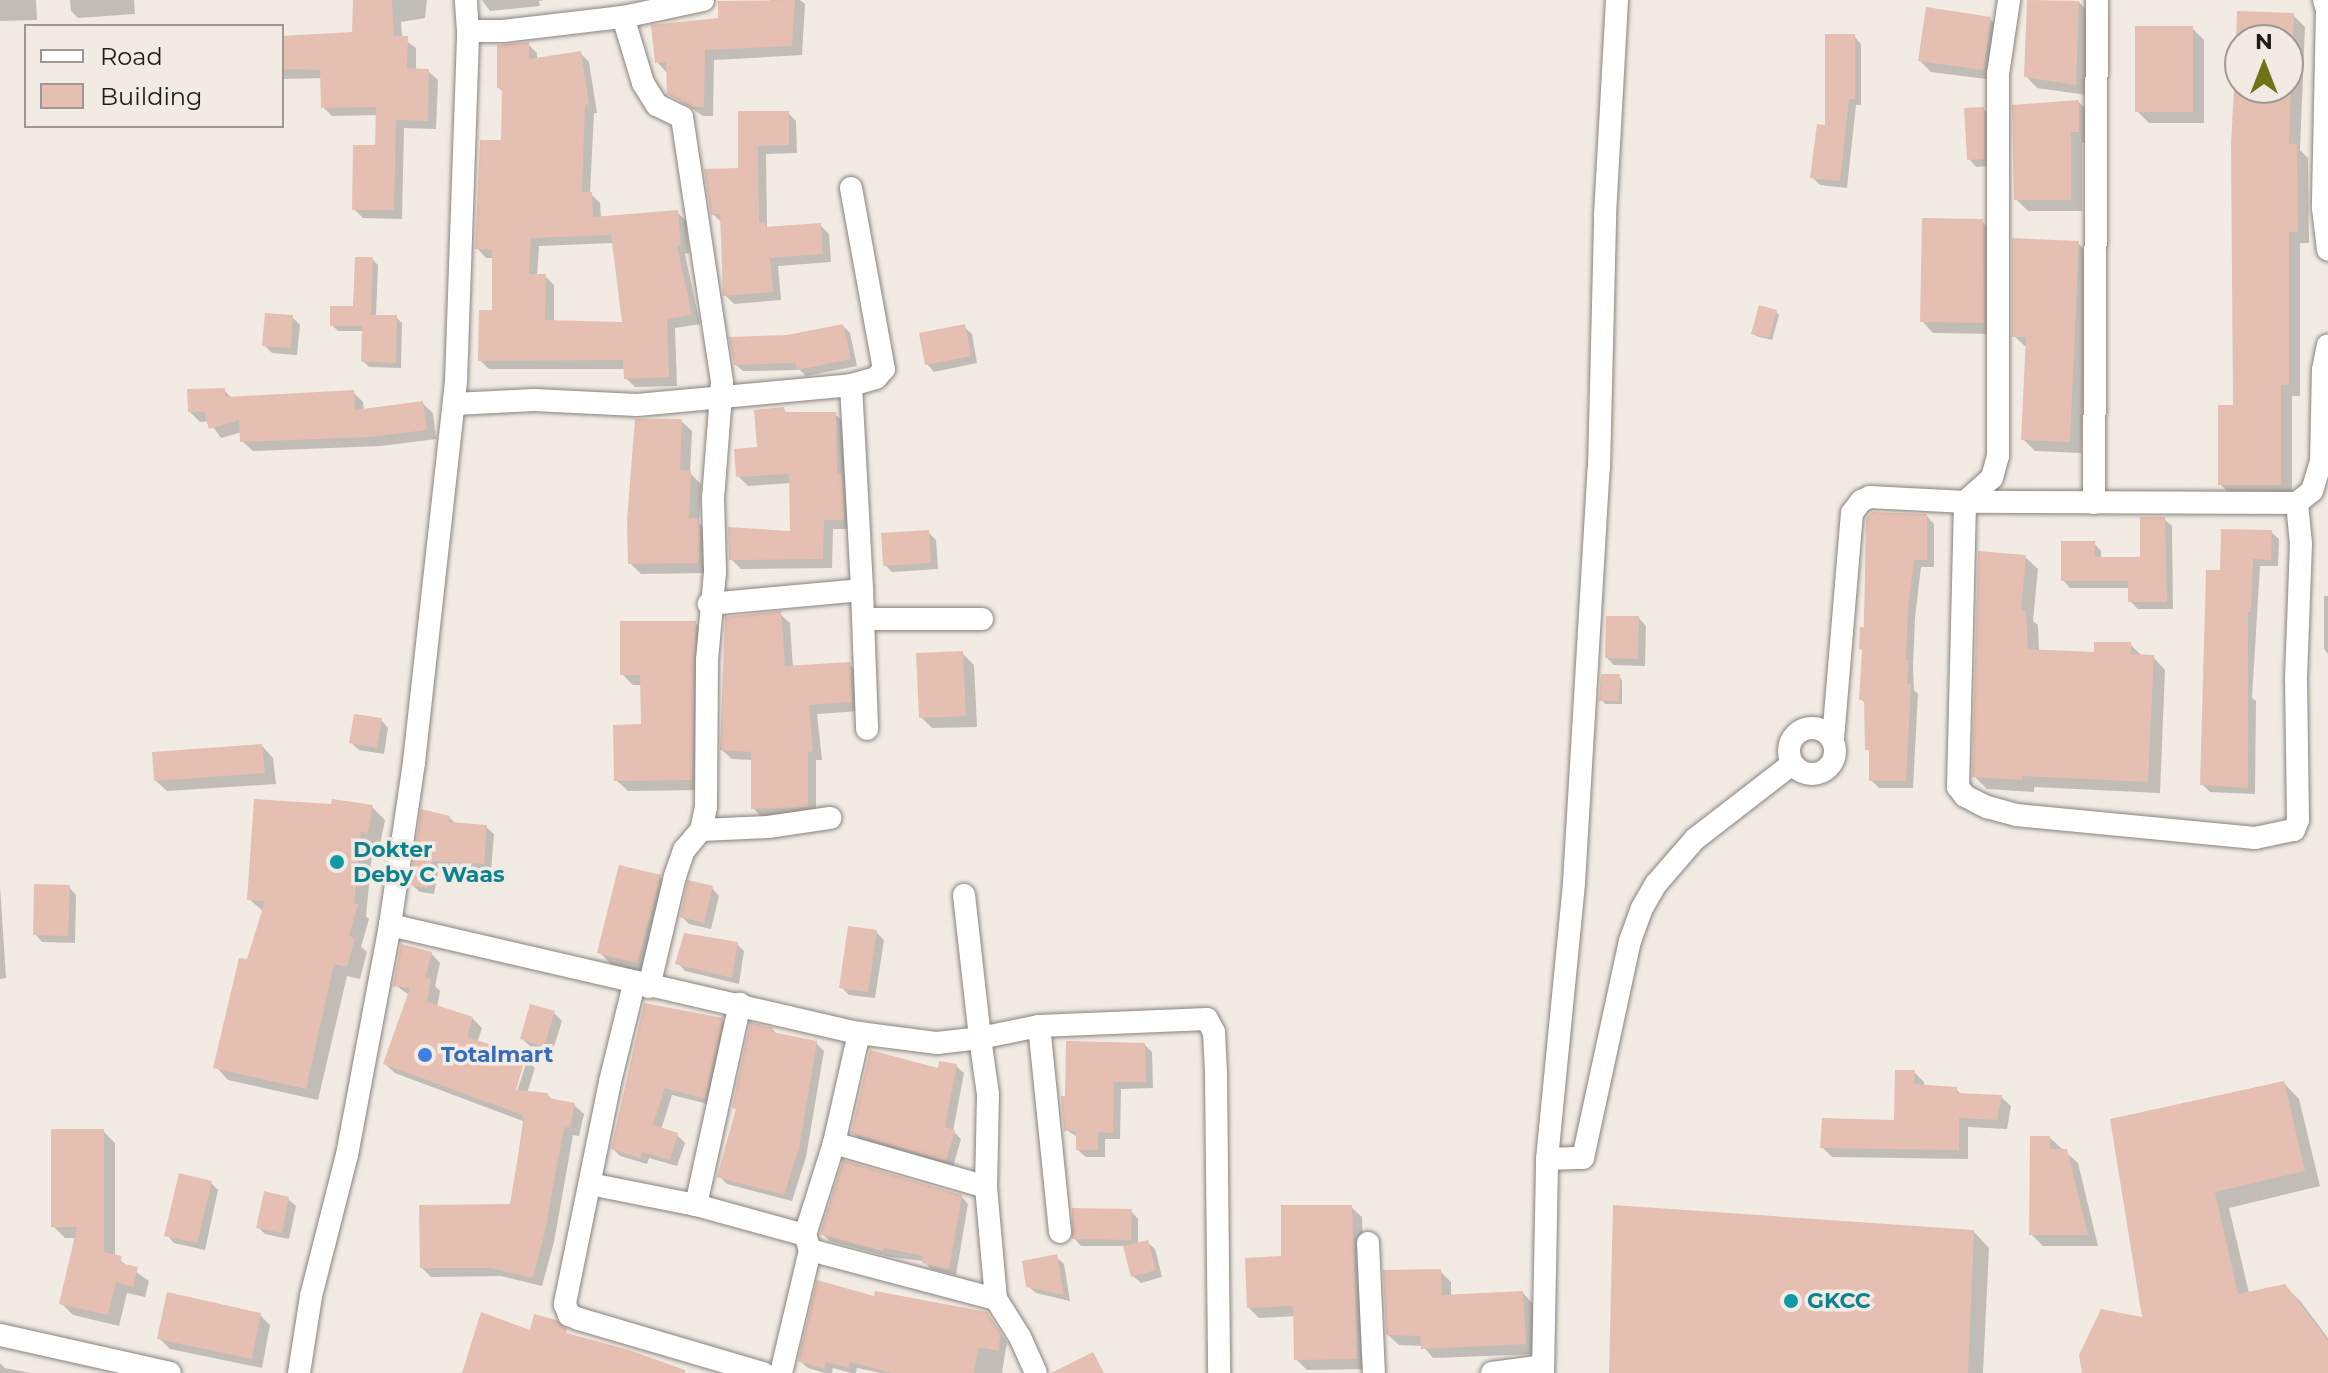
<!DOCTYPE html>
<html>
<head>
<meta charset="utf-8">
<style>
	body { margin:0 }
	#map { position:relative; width:2328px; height:1373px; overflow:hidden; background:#f2ebe4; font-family:Montserrat,sans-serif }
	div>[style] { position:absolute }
	.shadow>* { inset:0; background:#0003 }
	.building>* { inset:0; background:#e5bfb2 }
	.roads { filter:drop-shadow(0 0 2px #89837d) drop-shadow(0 0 2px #89837d) }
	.street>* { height:22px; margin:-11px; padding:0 11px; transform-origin:11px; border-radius:11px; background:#fff }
	.street>.ring { margin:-11px; padding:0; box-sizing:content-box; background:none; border:22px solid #fff; border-radius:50% }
	.dots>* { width:22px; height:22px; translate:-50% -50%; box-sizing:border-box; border:4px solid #f2ebe4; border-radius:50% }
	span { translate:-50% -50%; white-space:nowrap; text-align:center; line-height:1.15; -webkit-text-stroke:7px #f2ebe4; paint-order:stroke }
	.culture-label { font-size:22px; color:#0d838f; font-weight:700 }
	.left { translate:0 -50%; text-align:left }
	.shop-label { font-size:22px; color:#366cbe; font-weight:700 }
	.legend { position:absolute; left:24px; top:24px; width:260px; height:104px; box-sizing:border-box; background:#f2ebe4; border:2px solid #9d9893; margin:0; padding:10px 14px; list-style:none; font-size:24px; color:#1e1b19 }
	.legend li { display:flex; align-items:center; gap:16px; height:40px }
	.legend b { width:40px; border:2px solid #9d9893 }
	.north { position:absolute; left:2224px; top:24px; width:80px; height:80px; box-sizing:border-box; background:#f2ebe4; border:2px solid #9d9893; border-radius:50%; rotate:0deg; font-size:22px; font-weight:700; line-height:32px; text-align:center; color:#1e1b19 }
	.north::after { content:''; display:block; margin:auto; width:28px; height:36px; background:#717319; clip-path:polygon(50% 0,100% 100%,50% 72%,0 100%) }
</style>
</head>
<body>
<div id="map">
	<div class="shadow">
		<div style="clip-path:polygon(0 0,36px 0,37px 20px,0 21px)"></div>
		<div style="clip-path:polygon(70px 0,134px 0,135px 14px,78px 18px,71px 11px)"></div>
		<div style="clip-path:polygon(355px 0,427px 0,425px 18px,401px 22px,402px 38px,416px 48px,416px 71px,428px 71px,438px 80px,436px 129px,404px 128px,402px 219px,363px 218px,354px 209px,377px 147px,378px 115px,332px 116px,323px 107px,323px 78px,282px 79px,282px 39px,354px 34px)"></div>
		<div style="clip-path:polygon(482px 0,545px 0,539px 1px,540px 6px,490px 11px)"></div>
		<div style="clip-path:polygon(771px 0,800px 0,805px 4px,802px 55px,714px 60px,713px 116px,703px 116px,668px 92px,668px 74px,657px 62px,720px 20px)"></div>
		<div style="clip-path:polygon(2079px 2px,2090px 14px,2087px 95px,2037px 88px,2026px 76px)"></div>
		<div style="clip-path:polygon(evenodd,2239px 13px,2293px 15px,2305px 27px,2300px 150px,2308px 158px,2309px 243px,2300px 243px,2300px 396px,2292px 396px,2292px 496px,2232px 496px,2220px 484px,2235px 407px,2233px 145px,2239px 13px,2240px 40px,2288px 40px,2288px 88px,2240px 88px,2240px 40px)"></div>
		<div style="clip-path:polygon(1990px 19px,2002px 30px,1994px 80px,1931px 72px,1920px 61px)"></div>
		<div style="clip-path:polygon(2192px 28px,2204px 40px,2204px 123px,2149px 123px,2137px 111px)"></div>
		<div style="clip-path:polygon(1854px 36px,1861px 44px,1861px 105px,1856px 105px,1847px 188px,1820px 185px,1812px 177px)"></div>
		<div style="clip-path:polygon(evenodd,528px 44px,537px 53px,537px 59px,580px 53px,589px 62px,597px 113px,594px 113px,590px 193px,600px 203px,601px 218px,677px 212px,686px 221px,689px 253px,685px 254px,700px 324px,675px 328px,677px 386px,635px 387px,626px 378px,626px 369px,489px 369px,480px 360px,494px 312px,494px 258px,486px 258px,477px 248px,503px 142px,504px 93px,499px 88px,528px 44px,614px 243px,624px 324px,554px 322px,554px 285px,545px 276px,537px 276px,539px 246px,614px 243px)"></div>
		<div style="clip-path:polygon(2079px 102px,2090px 114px,2090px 143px,2082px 143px,2082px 211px,2028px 211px,2016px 199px)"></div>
		<div style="clip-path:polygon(1983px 109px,1991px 116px,1991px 166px,1976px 167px,1969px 159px)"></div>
		<div style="clip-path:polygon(740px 113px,788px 113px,796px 121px,797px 153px,766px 154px,767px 227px,820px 225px,829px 234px,831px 262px,778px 266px,781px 300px,734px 304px,725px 295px,722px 223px,713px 214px,740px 170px)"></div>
		<div style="clip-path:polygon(1982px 221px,1994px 233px,1995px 334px,1933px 333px,1922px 321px)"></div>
		<div style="clip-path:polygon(2078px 243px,2089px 255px,2081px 453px,2035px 451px,2023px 439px,2026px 347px,2014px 336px)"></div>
		<div style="clip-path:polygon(372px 259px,378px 265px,376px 317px,396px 317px,402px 323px,401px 368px,369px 367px,363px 361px,364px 331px,338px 331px,332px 325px,355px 308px)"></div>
		<div style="clip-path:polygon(1776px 312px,1779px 315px,1772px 340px,1756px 336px,1753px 333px)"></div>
		<div style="clip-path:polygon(292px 317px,300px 325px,297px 355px,272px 353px,264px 345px)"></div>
		<div style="clip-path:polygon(843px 326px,850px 333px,857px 366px,806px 376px,800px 370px,743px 371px,735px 364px,788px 337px)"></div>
		<div style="clip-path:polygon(964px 327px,972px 334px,977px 363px,934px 372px,927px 364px)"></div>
		<div style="clip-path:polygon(224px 390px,232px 398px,353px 392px,363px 402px,364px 411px,422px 403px,433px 413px,436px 439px,381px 446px,253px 451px,242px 441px,242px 432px,221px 438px,209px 421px,200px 422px,190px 412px)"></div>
		<div style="clip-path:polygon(783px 409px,788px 414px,835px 414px,845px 424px,853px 529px,833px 529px,832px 568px,741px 569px,731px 559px,793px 533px,791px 483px,748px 486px,738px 476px)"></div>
		<div style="clip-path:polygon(681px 421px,692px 431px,690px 473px,701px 484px,699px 523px,707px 531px,708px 573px,641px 574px,630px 563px)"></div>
		<div style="clip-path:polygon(1927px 516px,1934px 524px,1934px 567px,1921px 567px,1915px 618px,1913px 667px,1914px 690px,1918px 694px,1913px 788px,1879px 788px,1871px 780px,1866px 704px,1861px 699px,1868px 519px)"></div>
		<div style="clip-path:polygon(2164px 519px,2172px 526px,2173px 609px,2138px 609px,2130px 601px,2130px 588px,2070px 588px,2063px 580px,2094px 543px,2101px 551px,2101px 559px,2142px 559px)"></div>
		<div style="clip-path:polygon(928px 532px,936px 540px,938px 569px,892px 572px,885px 565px)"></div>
		<div style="clip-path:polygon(2271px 532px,2279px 539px,2278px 566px,2260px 566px,2252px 698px,2256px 701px,2255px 794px,2210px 792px,2202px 784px,2222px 572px)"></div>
		<div style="clip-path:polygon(2025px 557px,2038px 569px,2033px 621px,2038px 625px,2039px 652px,2096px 654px,2130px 644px,2143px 657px,2153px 657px,2165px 670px,2160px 793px,2034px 787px,2034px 792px,1987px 789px,1974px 776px)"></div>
		<div style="clip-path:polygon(2324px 596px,2328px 596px,2328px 654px,2324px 649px)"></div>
		<div style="clip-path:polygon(780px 614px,790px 623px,793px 668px,849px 664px,859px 674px,860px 711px,817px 714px,822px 760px,816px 760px,816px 816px,762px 817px,753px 808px,753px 760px,732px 759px,722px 750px)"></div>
		<div style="clip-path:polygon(1639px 618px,1646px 626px,1645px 666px,1614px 665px,1607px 658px)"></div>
		<div style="clip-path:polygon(696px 623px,707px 635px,703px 790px,628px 791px,616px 780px,643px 726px,642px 685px,633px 685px,622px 674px)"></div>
		<div style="clip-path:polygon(962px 653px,974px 665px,977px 727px,932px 728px,921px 717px)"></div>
		<div style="clip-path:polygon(1619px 676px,1622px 680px,1622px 704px,1605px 704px,1602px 700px)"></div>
		<div style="clip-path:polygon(381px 720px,388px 728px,384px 754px,359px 750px,351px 743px)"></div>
		<div style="clip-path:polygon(262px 746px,273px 758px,276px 784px,167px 791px,155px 780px)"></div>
		<div style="clip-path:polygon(372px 807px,385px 820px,380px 845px,373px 844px,366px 916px,369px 919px,361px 947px,367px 952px,360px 979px,347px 976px,318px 1100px,228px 1080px,216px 1067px,264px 912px,249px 899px)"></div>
		<div style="clip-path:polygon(449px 817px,457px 825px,486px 827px,494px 834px,491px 871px,439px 867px,434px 894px,420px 892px,412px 885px)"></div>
		<div style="clip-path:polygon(660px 877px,672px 888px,648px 973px,611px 964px,599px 952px)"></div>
		<div style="clip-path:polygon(0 886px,6px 978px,0 979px)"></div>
		<div style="clip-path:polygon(69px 887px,76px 895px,75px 943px,42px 942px,35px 934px)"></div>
		<div style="clip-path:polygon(712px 888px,719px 896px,711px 929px,689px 924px,682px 917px)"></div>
		<div style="clip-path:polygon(876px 932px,884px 940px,875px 998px,849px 995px,841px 987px)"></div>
		<div style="clip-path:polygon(737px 944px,744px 951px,739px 984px,685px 971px,678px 963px)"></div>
		<div style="clip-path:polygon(evenodd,431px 953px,440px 963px,435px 986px,440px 991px,437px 1008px,472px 1018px,482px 1028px,477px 1043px,525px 1058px,535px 1068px,527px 1093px,548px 1095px,553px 1101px,574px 1105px,584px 1114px,579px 1136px,573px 1135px,554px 1242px,542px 1286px,501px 1276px,431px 1277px,422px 1268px,512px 1206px,523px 1121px,395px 1073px,385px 1064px,409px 995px,395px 985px,431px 953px,523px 1061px,527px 1061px,514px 1100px,511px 1099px,523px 1061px)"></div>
		<div style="clip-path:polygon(554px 1013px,562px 1021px,552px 1053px,530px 1046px,522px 1039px)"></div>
		<div style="clip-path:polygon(722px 1020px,729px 1027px,712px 1105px,672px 1095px,661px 1130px,677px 1135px,685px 1143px,677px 1166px,649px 1158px,647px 1164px,620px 1156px,613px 1149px)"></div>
		<div style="clip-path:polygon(772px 1029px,778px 1035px,816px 1043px,824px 1051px,806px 1157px,792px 1201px,727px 1184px,719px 1176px,737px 1111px,734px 1107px)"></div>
		<div style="clip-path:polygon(1145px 1045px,1152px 1052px,1153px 1088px,1121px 1089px,1120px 1139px,1105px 1139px,1105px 1157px,1086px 1157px,1078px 1150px,1078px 1137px,1066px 1130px)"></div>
		<div style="clip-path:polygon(956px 1066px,964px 1073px,953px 1131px,961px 1139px,953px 1167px,860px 1140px,853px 1133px,940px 1071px)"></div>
		<div style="clip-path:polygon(1914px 1072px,1924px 1082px,1924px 1087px,1956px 1089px,1962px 1095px,2001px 1097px,2011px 1106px,2007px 1129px,1968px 1127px,1968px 1159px,1832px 1157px,1822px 1147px,1896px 1123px)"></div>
		<div style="clip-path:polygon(2284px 1083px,2299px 1099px,2320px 1186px,2229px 1208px,2249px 1293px,2285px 1286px,2301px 1302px,2328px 1338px,2328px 1373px,2084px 1373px,2145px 1320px,2112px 1120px)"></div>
		<div style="clip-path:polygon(103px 1131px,115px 1143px,115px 1257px,149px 1281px,145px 1297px,127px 1293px,119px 1326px,73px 1315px,61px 1303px,77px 1238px,65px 1238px,53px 1226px)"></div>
		<div style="clip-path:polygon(2050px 1138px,2078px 1163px,2098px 1246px,2043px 1246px,2031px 1234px)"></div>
		<div style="clip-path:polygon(211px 1183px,218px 1190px,205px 1250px,174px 1243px,167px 1235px)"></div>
		<div style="clip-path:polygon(961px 1196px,968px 1204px,956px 1275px,931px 1269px,923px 1261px,890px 1257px,830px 1241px,822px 1234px)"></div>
		<div style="clip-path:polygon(288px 1199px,296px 1206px,289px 1239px,265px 1234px,258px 1227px)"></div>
		<div style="clip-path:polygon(1351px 1207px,1362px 1217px,1367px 1369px,1307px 1370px,1296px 1359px,1296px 1316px,1259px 1318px,1248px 1307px,1283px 1258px)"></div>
		<div style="clip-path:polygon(1131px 1211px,1138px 1219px,1138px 1244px,1147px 1242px,1155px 1249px,1162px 1277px,1141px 1283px,1133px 1276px,1125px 1246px,1081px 1246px,1074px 1238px)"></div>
		<div style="clip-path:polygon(1974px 1232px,1989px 1248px,1983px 1373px,1611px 1373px)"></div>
		<div style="clip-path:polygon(1056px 1257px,1064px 1264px,1070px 1301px,1036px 1293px,1028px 1286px)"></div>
		<div style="clip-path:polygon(1440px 1271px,1451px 1282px,1451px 1296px,1523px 1293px,1533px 1304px,1536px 1354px,1433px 1358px,1423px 1346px,1399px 1345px,1388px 1335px)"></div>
		<div style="clip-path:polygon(876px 1298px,986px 1313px,1007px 1342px,1002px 1373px,881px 1373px,857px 1368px,856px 1373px,851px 1373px,833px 1368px,832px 1373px,825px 1373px,808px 1368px,800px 1361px)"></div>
		<div style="clip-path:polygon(260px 1315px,270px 1325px,262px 1368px,170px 1349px,160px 1339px)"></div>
		<div style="clip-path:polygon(0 1363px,5px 1368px,31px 1373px,0 1373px)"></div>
	</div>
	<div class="building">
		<div style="clip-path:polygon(353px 0,392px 0,394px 36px,408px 36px,407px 68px,429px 69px,428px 121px,396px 120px,394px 210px,352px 210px,353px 145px,375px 145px,376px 107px,321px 108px,320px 70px,282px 69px,282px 36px,352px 32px)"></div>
		<div style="clip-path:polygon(795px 0,792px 46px,705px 50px,704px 107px,691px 107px,667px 94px,666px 62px,655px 63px,651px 25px,718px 18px,718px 1px)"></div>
		<div style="clip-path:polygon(2027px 0,2079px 1px,2076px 85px,2024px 77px)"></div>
		<div style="clip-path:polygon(1926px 7px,1991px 17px,1983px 70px,1918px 61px)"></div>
		<div style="clip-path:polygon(2237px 11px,2294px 13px,2293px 40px,2236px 40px)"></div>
		<div style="clip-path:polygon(2135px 26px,2193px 26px,2193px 112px,2135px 112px)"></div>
		<div style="clip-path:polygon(1825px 34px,1855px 34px,1855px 99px,1849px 99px,1840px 181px,1810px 178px,1817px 124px,1825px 125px)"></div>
		<div style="clip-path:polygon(evenodd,529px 42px,529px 59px,581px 51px,589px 104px,585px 105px,582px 192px,592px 192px,593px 217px,678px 210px,681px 245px,677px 245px,692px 315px,667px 319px,669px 377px,624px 379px,623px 360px,478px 361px,479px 310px,492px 310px,492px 250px,475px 249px,480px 140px,501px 140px,502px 88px,497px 88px,497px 45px,529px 42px,611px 235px,622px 322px,545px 320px,546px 274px,529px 274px,531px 238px,611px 235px)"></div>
		<div style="clip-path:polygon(2234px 88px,2291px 88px,2289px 144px,2297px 144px,2298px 232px,2289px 232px,2289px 385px,2281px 385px,2281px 485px,2218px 485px,2218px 405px,2233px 405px,2231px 145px)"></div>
		<div style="clip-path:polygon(2079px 100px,2079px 132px,2071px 132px,2071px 200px,2014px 200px,2012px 105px)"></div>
		<div style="clip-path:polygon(1984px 107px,1984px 159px,1967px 160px,1964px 108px)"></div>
		<div style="clip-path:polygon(738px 111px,789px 111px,789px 145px,758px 146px,759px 222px,765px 222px,766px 227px,821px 223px,823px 254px,770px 258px,773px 292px,723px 296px,720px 214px,711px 215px,704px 169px,738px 168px)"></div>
		<div style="clip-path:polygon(1922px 218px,1983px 219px,1984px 323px,1920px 322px)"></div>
		<div style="clip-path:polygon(2012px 238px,2079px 241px,2070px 442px,2021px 440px,2026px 337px,2012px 337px)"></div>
		<div style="clip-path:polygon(355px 257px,373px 257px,371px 315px,397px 315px,396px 363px,361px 362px,362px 326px,330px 326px,330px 306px,353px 306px)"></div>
		<div style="clip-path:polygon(1759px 305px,1777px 310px,1769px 338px,1751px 334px)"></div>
		<div style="clip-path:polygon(265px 313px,293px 315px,291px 348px,262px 346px)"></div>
		<div style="clip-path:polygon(843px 324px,851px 359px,797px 370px,795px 363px,734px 365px,729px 337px,787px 335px)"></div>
		<div style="clip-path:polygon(965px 324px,971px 356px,925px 365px,919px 333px)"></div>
		<div style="clip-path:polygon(225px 388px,225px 397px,354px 390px,355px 410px,423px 401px,427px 430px,370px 437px,240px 442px,239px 420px,209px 429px,204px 412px,188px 412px,187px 389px)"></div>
		<div style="clip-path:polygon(784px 407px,785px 412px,836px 412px,837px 473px,842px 473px,844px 520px,824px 520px,823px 559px,729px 560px,728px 527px,790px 531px,789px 474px,736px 477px,734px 449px,757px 447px,754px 410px)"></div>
		<div style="clip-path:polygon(635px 419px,682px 419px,680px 470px,691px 471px,689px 518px,697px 518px,700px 525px,698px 563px,628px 564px,627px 520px)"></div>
		<div style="clip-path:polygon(1872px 512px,1927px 514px,1927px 560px,1914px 560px,1908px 610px,1906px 660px,1909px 660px,1907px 684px,1911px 684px,1906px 781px,1869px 781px,1869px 750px,1865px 750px,1864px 700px,1859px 700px,1862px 650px,1859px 649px,1860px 627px,1864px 627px,1866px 518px)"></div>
		<div style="clip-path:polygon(2140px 517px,2165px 517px,2167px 602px,2128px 602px,2128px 581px,2061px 581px,2061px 541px,2095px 541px,2095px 557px,2140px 557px)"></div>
		<div style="clip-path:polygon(2221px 529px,2272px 530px,2271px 560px,2253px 559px,2251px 612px,2248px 612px,2248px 788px,2200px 785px,2206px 570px,2220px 570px)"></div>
		<div style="clip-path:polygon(929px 530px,931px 563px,883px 566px,881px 533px)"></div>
		<div style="clip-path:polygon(1978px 551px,2026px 555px,2021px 611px,2026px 611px,2028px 649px,2094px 652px,2094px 642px,2131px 642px,2131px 654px,2154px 655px,2148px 782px,2022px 776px,2022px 780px,1972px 777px)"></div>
		<div style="clip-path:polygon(781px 611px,785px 666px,850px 662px,852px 702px,809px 705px,813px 751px,808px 752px,808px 807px,751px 809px,751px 752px,720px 750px,725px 617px)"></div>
		<div style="clip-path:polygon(1606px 616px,1639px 616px,1638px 659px,1605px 658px)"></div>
		<div style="clip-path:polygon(620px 621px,696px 621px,692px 780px,614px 781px,613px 725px,641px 724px,640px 675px,620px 675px)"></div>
		<div style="clip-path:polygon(963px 651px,966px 716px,919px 718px,916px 653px)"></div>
		<div style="clip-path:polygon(1601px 674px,1620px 674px,1619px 701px,1599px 701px)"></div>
		<div style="clip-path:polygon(354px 714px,382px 718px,377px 748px,349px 743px)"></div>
		<div style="clip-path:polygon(262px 744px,265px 773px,154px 781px,152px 752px)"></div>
		<div style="clip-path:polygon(254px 799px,331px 804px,332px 799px,373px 805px,368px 834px,361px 832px,354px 903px,358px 904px,349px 936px,355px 938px,347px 967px,334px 964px,306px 1089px,213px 1068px,239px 958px,247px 959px,265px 901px,247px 900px)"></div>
		<div style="clip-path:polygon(421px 809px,450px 816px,449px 822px,487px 825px,484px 864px,432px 861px,427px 888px,410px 885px)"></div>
		<div style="clip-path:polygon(619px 865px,661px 875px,637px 963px,597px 953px)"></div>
		<div style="clip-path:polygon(688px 880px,713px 886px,704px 923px,680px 917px)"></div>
		<div style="clip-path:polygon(34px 884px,70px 885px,68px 936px,33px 935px)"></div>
		<div style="clip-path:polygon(848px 926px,877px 930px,868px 992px,839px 988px)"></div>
		<div style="clip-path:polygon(684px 933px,738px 942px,732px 978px,675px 964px)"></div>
		<div style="clip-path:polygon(401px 944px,432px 952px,425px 978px,431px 979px,427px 1002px,473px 1017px,467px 1037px,526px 1056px,516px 1090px,548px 1093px,548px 1098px,575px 1103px,570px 1128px,564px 1127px,545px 1232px,533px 1278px,490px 1268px,420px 1268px,419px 1205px,510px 1204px,524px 1120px,522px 1115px,383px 1064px,410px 988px,393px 986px)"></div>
		<div style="clip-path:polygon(644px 1003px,723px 1018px,705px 1099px,665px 1088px,653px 1125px,678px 1133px,670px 1160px,642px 1152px,640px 1158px,611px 1149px)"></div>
		<div style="clip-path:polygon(530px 1004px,555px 1011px,544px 1047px,520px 1039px)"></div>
		<div style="clip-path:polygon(750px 1022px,773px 1028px,772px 1032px,817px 1041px,799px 1148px,784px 1195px,717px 1177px,736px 1109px,732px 1108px)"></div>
		<div style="clip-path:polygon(1066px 1041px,1145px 1043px,1146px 1082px,1114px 1082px,1113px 1133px,1098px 1132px,1098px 1150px,1076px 1150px,1076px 1131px,1064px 1131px,1061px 1096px,1065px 1096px)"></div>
		<div style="clip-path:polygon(870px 1050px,938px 1068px,939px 1061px,957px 1064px,945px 1127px,955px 1130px,946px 1161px,851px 1133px)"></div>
		<div style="clip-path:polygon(1895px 1070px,1915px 1070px,1914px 1084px,1957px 1087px,1957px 1093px,2002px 1095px,1997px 1120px,1959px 1118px,1959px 1150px,1820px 1148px,1822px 1118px,1894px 1120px)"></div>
		<div style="clip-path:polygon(2284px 1081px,2305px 1171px,2215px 1192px,2238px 1294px,2285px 1284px,2328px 1340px,2328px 1373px,2082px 1373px,2079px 1355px,2101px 1309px,2142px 1317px,2110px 1119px)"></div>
		<div style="clip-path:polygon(51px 1129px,104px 1129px,104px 1252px,122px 1256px,120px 1263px,138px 1267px,133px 1287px,116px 1282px,108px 1315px,59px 1304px,77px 1227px,51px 1227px)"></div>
		<div style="clip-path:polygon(2030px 1136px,2050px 1136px,2050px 1149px,2067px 1149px,2088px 1235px,2029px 1235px)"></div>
		<div style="clip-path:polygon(843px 1160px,962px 1195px,949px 1269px,922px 1263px,923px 1256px,884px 1248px,883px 1251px,820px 1234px)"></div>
		<div style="clip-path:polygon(179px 1173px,212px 1181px,197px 1243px,164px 1236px)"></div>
		<div style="clip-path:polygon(264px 1191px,289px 1197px,282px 1233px,256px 1228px)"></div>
		<div style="clip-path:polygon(1281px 1205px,1352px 1205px,1357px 1359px,1294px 1360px,1293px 1306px,1247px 1308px,1245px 1258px,1281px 1256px)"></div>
		<div style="clip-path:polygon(1613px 1205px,1974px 1230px,1968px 1373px,1609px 1373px)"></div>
		<div style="clip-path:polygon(1072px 1208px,1132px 1209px,1131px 1240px,1072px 1239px)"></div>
		<div style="clip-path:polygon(1148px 1240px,1156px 1270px,1131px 1277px,1123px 1246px)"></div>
		<div style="clip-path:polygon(1057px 1254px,1064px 1295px,1026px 1287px,1022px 1261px)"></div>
		<div style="clip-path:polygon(1441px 1269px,1442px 1295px,1523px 1291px,1526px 1344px,1421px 1349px,1420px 1336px,1386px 1335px,1383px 1270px)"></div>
		<div style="clip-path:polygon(817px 1280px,874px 1296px,875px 1291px,987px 1312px,1001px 1333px,998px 1351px,979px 1347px,974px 1373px,892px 1373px,850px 1362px,849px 1368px,826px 1362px,824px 1369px,798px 1361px)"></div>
		<div style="clip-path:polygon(167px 1292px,261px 1313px,252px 1359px,157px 1339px)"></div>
		<div style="clip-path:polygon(481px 1312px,530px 1330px,534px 1314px,556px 1320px,567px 1329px,566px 1333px,629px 1350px,685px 1370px,685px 1373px,462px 1373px)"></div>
		<div style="clip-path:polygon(1093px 1352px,1104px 1373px,1051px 1373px)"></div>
	</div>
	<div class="roads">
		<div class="street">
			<div style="left:2324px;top:0;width:9px;rotate:72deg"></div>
			<div style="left:2327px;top:9px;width:199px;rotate:91.2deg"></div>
			<div style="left:2323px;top:208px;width:42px;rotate:83.2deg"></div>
			<div style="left:623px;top:17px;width:82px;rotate:-12deg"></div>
			<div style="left:468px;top:31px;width:35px"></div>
			<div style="left:503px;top:31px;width:121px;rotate:-6.7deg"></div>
			<div style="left:623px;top:17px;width:69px;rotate:73.1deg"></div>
			<div style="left:643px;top:83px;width:26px;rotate:58deg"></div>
			<div style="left:657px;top:105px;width:28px;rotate:26deg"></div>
			<div style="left:682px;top:117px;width:268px;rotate:81.4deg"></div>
			<div style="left:722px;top:382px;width:117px;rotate:94.4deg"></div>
			<div style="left:713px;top:499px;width:73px;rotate:88.4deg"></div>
			<div style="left:715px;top:572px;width:88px;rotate:95.2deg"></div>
			<div style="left:707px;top:660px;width:147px;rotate:90.4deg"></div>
			<div style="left:706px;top:807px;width:24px;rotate:102deg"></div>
			<div style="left:701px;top:830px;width:26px;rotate:130deg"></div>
			<div style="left:684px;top:850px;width:28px;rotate:109deg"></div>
			<div style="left:675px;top:876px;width:114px;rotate:103.2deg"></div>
			<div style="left:851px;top:188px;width:184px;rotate:79.7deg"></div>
			<div style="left:884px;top:369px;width:12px;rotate:132deg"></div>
			<div style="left:876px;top:378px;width:26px;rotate:164deg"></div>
			<div style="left:454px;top:404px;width:80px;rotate:-2.9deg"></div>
			<div style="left:534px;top:400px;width:103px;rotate:2.8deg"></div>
			<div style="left:637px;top:405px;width:215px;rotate:-5.3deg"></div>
			<div style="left:851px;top:385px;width:205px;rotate:86.9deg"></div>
			<div style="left:862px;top:590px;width:154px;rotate:174.8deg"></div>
			<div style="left:1965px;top:502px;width:36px;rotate:-42deg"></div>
			<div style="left:1992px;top:478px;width:23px;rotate:-75deg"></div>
			<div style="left:1998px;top:456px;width:382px;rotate:-90deg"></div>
			<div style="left:1998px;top:74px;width:75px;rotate:-81.5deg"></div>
			<div style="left:2094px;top:503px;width:503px;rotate:-89.66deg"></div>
			<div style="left:2297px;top:503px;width:19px;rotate:-39deg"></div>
			<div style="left:2312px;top:491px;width:30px;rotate:-73deg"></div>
			<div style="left:2321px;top:462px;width:92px;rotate:-88.8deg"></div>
			<div style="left:2323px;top:370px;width:25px;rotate:-79deg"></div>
			<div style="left:862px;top:590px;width:139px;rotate:87.9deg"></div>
			<div style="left:863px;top:619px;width:119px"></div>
			<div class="ring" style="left:1789px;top:728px;width:24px;height:24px"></div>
			<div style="left:1833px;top:739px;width:227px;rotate:-85.2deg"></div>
			<div style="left:1852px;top:513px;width:15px;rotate:-53deg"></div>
			<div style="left:1861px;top:501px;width:10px;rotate:-24deg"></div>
			<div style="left:1870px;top:497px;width:95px;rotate:3deg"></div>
			<div style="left:1965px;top:502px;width:285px;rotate:91.4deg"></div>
			<div style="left:1958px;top:787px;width:11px;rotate:52deg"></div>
			<div style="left:1965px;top:796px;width:25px;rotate:27deg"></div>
			<div style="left:1987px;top:807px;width:30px;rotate:15deg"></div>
			<div style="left:2016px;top:815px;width:240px;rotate:5.5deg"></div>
			<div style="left:2255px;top:838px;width:40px;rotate:-12deg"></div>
			<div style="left:2294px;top:830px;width:11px;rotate:-68deg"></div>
			<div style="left:2298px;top:820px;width:141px;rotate:-90.8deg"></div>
			<div style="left:2296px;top:679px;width:135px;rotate:-87.9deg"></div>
			<div style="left:2301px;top:544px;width:41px;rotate:-95.6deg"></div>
			<div style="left:2297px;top:503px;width:332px;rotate:-179.8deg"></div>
			<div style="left:701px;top:830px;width:67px;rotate:-2.6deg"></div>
			<div style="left:768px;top:827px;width:63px;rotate:-8.3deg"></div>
			<div style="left:964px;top:895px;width:144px;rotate:83.6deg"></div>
			<div style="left:980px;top:1038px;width:60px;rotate:-11.5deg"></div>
			<div style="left:390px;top:925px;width:481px;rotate:13deg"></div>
			<div style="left:859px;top:1033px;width:79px;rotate:7.3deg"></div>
			<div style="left:937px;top:1043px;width:43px;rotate:-6.6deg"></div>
			<div style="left:980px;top:1038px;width:57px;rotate:81.9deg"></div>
			<div style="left:988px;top:1094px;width:93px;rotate:91.2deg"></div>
			<div style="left:986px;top:1187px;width:112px;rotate:84.9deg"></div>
			<div style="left:996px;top:1299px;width:45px;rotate:57.7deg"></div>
			<div style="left:1020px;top:1337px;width:39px;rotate:66deg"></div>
			<div style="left:634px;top:984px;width:101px;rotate:103.8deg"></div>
			<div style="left:610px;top:1082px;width:227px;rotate:101.5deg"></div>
			<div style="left:565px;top:1304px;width:12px;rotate:70deg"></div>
			<div style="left:569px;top:1315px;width:11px;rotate:22deg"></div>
			<div style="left:579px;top:1319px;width:192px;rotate:16.4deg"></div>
			<div style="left:834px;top:1143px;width:158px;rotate:16.1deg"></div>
			<div style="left:1547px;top:1159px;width:36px;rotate:-2deg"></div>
			<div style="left:1583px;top:1158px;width:222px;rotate:-77.8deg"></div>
			<div style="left:1630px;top:941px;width:35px;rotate:-70deg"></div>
			<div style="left:1642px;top:908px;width:28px;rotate:-60deg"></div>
			<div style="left:1656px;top:884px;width:60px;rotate:-49.1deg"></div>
			<div style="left:1695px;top:839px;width:123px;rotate:-37.7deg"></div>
			<div style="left:590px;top:1184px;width:108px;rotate:11.2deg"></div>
			<div style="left:696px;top:1205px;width:113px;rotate:15.4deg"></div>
			<div style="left:696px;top:1205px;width:206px;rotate:-77.7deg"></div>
			<div style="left:1060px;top:1232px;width:207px;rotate:-95.8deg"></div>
			<div style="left:1039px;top:1026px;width:168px;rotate:-2.4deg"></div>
			<div style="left:1207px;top:1019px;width:15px;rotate:62deg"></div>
			<div style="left:1214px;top:1032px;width:41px;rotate:87.2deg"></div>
			<div style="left:1216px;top:1073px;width:300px;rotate:89.4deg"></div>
			<div style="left:1368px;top:1243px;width:130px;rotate:87.4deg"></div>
			<div style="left:810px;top:1250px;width:192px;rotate:14.8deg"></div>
			<div style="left:0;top:1335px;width:174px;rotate:12.6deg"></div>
			<div style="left:299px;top:1373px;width:78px;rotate:-81.1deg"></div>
			<div style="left:311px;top:1296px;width:146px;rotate:-75.7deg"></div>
			<div style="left:347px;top:1155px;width:234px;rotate:-79.4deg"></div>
			<div style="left:390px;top:925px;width:165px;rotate:-81.6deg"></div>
			<div style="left:414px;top:762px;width:383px;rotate:-83.7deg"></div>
			<div style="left:456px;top:381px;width:350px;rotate:-88deg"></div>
			<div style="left:468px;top:31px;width:31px;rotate:-94deg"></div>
			<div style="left:781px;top:1373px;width:126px;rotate:-76.7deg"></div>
			<div style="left:810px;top:1250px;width:16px;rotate:-108deg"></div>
			<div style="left:805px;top:1235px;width:96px;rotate:-72.5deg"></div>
			<div style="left:834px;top:1143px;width:113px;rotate:-77.2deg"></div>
			<div style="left:1492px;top:1373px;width:51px;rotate:-7.8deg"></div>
			<div style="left:1543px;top:1373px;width:214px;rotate:-88.9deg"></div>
			<div style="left:1547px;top:1159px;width:277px;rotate:-84.4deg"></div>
			<div style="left:1574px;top:883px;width:416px;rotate:-86.6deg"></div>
			<div style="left:1599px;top:468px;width:253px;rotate:-88.6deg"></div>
			<div style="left:1605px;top:215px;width:215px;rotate:-86.8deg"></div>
		</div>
	</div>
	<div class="dots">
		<div style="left:337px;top:862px;background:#0f9aa8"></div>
		<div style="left:425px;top:1055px;background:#3f7fe0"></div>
		<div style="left:1791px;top:1301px;background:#0f9aa8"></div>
	</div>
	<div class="culture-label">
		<span class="left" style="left:353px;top:862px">Dokter<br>Deby C Waas</span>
		<span class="left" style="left:1807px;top:1301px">GKCC</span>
	</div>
	<div class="shop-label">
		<span class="left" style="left:441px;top:1055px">Totalmart</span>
	</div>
	<ul class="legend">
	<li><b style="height:10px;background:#fff"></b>Road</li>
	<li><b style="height:22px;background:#e5bfb2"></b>Building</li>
	</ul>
	<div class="north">N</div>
</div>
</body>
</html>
